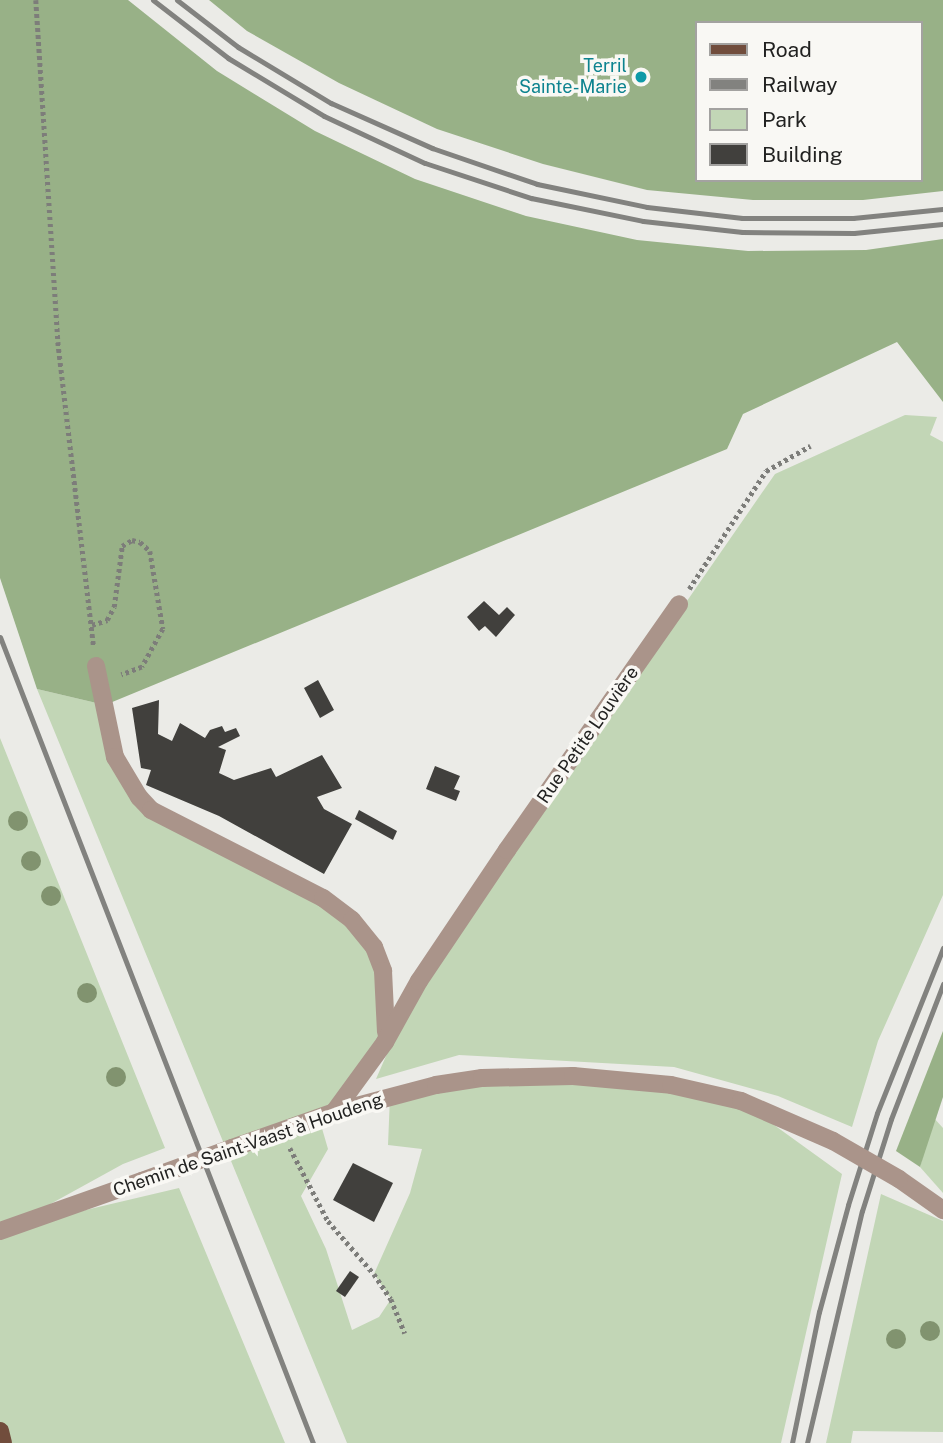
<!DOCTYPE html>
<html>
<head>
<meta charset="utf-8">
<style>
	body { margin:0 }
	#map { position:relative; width:943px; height:1443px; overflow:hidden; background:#ebebe7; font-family:"Public Sans",sans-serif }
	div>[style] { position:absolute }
	.green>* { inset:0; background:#c2d6b6 }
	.forest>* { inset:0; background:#98b187 }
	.building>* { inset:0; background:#41403d }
	.path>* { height:4.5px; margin-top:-2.25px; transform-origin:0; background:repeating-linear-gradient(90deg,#7d7d7a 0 3.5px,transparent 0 7px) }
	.minor>* { height:18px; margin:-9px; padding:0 9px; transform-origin:9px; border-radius:9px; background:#aa948a }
	.primary>* { height:18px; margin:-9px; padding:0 9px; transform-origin:9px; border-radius:9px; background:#714d3c }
	.rail>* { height:5px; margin:-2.5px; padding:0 2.5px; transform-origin:2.5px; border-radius:2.5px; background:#82827f }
	.minor-bridge>* { height:18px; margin:-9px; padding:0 9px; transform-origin:9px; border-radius:9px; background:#aa948a }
	.trees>* { width:20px; height:20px; margin:-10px; border-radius:50%; background:#81936f }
	.dots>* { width:19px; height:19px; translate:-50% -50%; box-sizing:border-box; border:4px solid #f9f8f4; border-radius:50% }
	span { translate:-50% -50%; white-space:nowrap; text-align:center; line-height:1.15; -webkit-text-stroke:7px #f9f8f4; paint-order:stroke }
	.culture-label { font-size:18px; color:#0d838f }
	.right { translate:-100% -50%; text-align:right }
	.street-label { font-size:18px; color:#222221 }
	.legend { position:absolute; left:695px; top:21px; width:228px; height:161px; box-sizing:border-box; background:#f9f8f4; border:2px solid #a3a2a0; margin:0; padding:9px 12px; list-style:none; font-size:21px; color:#222221 }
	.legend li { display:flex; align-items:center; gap:14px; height:35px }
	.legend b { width:35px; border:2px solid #a3a2a0 }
</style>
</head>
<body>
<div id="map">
	<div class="green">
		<div style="clip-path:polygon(905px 415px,937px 417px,930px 435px,943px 442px,943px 895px,878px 1041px,852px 1127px,778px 1096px,674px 1067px,459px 1055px,376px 1079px,396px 1033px,463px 924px,775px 474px)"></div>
		<div style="clip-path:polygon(37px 689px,105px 705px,139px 797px,323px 898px,374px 947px,385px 1042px,319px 1118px,328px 1149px,301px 1196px,326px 1249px,352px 1330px,379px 1317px,391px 1299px,374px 1274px,410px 1193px,422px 1149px,388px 1145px,390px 1096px,573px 1076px,741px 1101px,842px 1174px,781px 1443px,347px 1443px)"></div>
		<div style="clip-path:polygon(0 738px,165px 1148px,123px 1164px,5px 1229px,179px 1188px,285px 1443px,0 1443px)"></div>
		<div style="clip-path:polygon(933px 1117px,943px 1128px,943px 1193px,920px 1167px)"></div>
		<div style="clip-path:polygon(881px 1194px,943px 1221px,943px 1432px,853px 1431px,851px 1443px,826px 1443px)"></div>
	</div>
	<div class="forest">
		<div style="clip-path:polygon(0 0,128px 0,217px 71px,315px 131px,415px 179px,526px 216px,637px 240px,748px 251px,866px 250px,943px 239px,943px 402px,897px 342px,743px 414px,727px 449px,105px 705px,37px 689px,0 578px)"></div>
		<div style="clip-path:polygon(evenodd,209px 0,943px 0,943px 191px,863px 200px,753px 200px,647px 190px,543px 164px,437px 129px,339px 83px,247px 31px,209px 0,696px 23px,920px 23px,920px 180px,696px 180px,696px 23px)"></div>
		<div style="clip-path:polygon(943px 1031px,943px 1097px,920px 1167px,896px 1151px)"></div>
	</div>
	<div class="building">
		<div style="clip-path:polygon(484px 601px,499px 615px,507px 607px,515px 615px,496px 637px,485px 626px,479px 631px,467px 617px)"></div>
		<div style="clip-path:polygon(318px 680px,334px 710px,320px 718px,304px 688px)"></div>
		<div style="clip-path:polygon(159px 700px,158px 734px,172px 741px,180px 723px,205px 738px,210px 730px,222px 726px,225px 732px,236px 728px,240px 736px,218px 747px,226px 750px,219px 773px,234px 780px,271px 768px,276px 777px,322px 755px,342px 788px,317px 797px,324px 809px,352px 824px,324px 874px,219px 816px,146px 785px,151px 770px,141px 768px,132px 708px)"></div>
		<div style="clip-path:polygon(435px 766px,460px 776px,454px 789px,460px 791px,456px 801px,426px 789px)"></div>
		<div style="clip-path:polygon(359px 810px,397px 831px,393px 840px,355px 819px)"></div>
		<div style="clip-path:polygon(353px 1163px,393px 1183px,374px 1222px,333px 1200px)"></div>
		<div style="clip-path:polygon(350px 1271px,359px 1277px,345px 1297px,336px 1291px)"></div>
	</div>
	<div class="path">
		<div style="left:36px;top:0;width:343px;rotate:86.3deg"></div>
		<div style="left:58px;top:342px;width:307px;rotate:83.3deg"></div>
		<div style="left:689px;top:589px;width:141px;rotate:-56.9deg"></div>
		<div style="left:766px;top:471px;width:51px;rotate:-29.6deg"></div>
		<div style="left:92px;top:625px;width:16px;rotate:-18deg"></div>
		<div style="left:107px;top:620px;width:15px;rotate:-62deg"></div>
		<div style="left:114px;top:607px;width:62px;rotate:-82.5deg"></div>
		<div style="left:122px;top:546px;width:12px;rotate:-31deg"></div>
		<div style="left:132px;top:540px;width:8px;rotate:14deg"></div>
		<div style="left:140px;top:542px;width:13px;rotate:42deg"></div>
		<div style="left:150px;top:551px;width:79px;rotate:80.5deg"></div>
		<div style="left:163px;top:629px;width:43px;rotate:118.9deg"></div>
		<div style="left:142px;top:667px;width:22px;rotate:159deg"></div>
		<div style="left:290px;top:1148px;width:82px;rotate:62.5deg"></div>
		<div style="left:328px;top:1221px;width:70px;rotate:49deg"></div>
		<div style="left:374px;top:1274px;width:30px;rotate:56deg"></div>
		<div style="left:391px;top:1299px;width:37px;rotate:68deg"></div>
	</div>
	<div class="minor">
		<div style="left:96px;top:666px;width:93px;rotate:78.2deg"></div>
		<div style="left:115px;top:757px;width:47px;rotate:59deg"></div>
		<div style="left:139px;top:797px;width:18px;rotate:47deg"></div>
		<div style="left:151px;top:810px;width:193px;rotate:27.1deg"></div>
		<div style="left:323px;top:898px;width:36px;rotate:37deg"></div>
		<div style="left:352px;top:920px;width:35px;rotate:51deg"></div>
		<div style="left:374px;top:947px;width:26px;rotate:69deg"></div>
		<div style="left:383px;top:971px;width:61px;rotate:87.2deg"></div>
		<div style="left:334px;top:1112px;width:87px;rotate:-53.9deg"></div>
		<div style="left:385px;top:1042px;width:70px;rotate:-60.9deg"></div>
		<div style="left:419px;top:981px;width:158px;rotate:-56.1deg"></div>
		<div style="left:507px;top:850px;width:300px;rotate:-55deg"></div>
		<div style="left:232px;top:1148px;width:108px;rotate:-19.4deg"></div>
		<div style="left:334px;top:1112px;width:106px;rotate:-14.8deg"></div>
		<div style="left:436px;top:1085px;width:47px;rotate:-8.7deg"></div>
		<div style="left:482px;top:1078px;width:91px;rotate:-1.3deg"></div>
		<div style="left:573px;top:1076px;width:98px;rotate:5.2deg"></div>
		<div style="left:671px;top:1085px;width:72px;rotate:12.9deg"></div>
		<div style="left:741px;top:1101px;width:100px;rotate:23.5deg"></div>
		<div style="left:899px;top:1179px;width:54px;rotate:35.2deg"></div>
		<div style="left:0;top:1231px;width:151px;rotate:-19.4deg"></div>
	</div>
	<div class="primary">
		<div style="left:0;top:1431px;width:12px;rotate:76deg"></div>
	</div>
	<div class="rail">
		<div style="left:153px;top:0;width:95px;rotate:37.7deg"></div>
		<div style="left:228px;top:58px;width:112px;rotate:31.1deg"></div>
		<div style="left:324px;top:116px;width:111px;rotate:25deg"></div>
		<div style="left:425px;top:163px;width:112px;rotate:18.3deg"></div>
		<div style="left:531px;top:198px;width:114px;rotate:11.6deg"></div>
		<div style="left:643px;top:221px;width:100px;rotate:6.3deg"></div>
		<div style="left:742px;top:232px;width:112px;rotate:0.5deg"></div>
		<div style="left:854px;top:233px;width:89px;rotate:-5.8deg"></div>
		<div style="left:177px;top:0;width:77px;rotate:37.6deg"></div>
		<div style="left:238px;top:47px;width:109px;rotate:31.1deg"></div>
		<div style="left:331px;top:103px;width:111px;rotate:24deg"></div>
		<div style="left:432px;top:148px;width:111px;rotate:18.9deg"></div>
		<div style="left:537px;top:184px;width:112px;rotate:11.8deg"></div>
		<div style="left:647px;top:207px;width:96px;rotate:6.6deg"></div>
		<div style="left:742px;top:218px;width:111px"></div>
		<div style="left:853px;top:218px;width:90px;rotate:-5.7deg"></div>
		<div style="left:0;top:637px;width:865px;rotate:68.78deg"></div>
		<div style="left:792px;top:1443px;width:134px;rotate:-78.4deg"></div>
		<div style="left:819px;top:1312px;width:111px;rotate:-74.8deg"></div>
		<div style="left:848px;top:1205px;width:96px;rotate:-72.5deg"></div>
		<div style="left:877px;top:1113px;width:178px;rotate:-68.2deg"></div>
		<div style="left:807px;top:1443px;width:238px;rotate:-76.7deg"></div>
		<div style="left:862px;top:1211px;width:96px;rotate:-72.5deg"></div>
		<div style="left:891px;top:1119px;width:145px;rotate:-68.9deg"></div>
	</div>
	<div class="minor-bridge">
		<div style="left:833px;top:1141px;width:76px;rotate:29.9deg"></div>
		<div style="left:142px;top:1181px;width:96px;rotate:-20.1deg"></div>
	</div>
	<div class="trees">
		<div style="left:18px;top:821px"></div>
		<div style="left:31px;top:861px"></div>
		<div style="left:51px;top:896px"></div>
		<div style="left:87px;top:993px"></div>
		<div style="left:116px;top:1077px"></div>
		<div style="left:930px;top:1331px"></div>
		<div style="left:896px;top:1339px"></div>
	</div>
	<div class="dots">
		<div style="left:641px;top:77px;background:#0f9aa8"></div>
	</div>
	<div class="culture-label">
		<span class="right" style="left:627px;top:77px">Terril<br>Sainte-Marie</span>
	</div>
	<div class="street-label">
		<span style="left:588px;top:735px;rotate:-55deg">Rue Petite Louvière</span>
		<span style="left:248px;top:1145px;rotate:-19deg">Chemin de Saint-Vaast à Houdeng</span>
	</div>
	<ul class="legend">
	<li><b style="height:9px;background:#714d3c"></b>Road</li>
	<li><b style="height:9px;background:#82827f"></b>Railway</li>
	<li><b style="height:19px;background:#c2d6b6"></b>Park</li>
	<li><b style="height:19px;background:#41403d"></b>Building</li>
	</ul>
</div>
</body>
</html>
